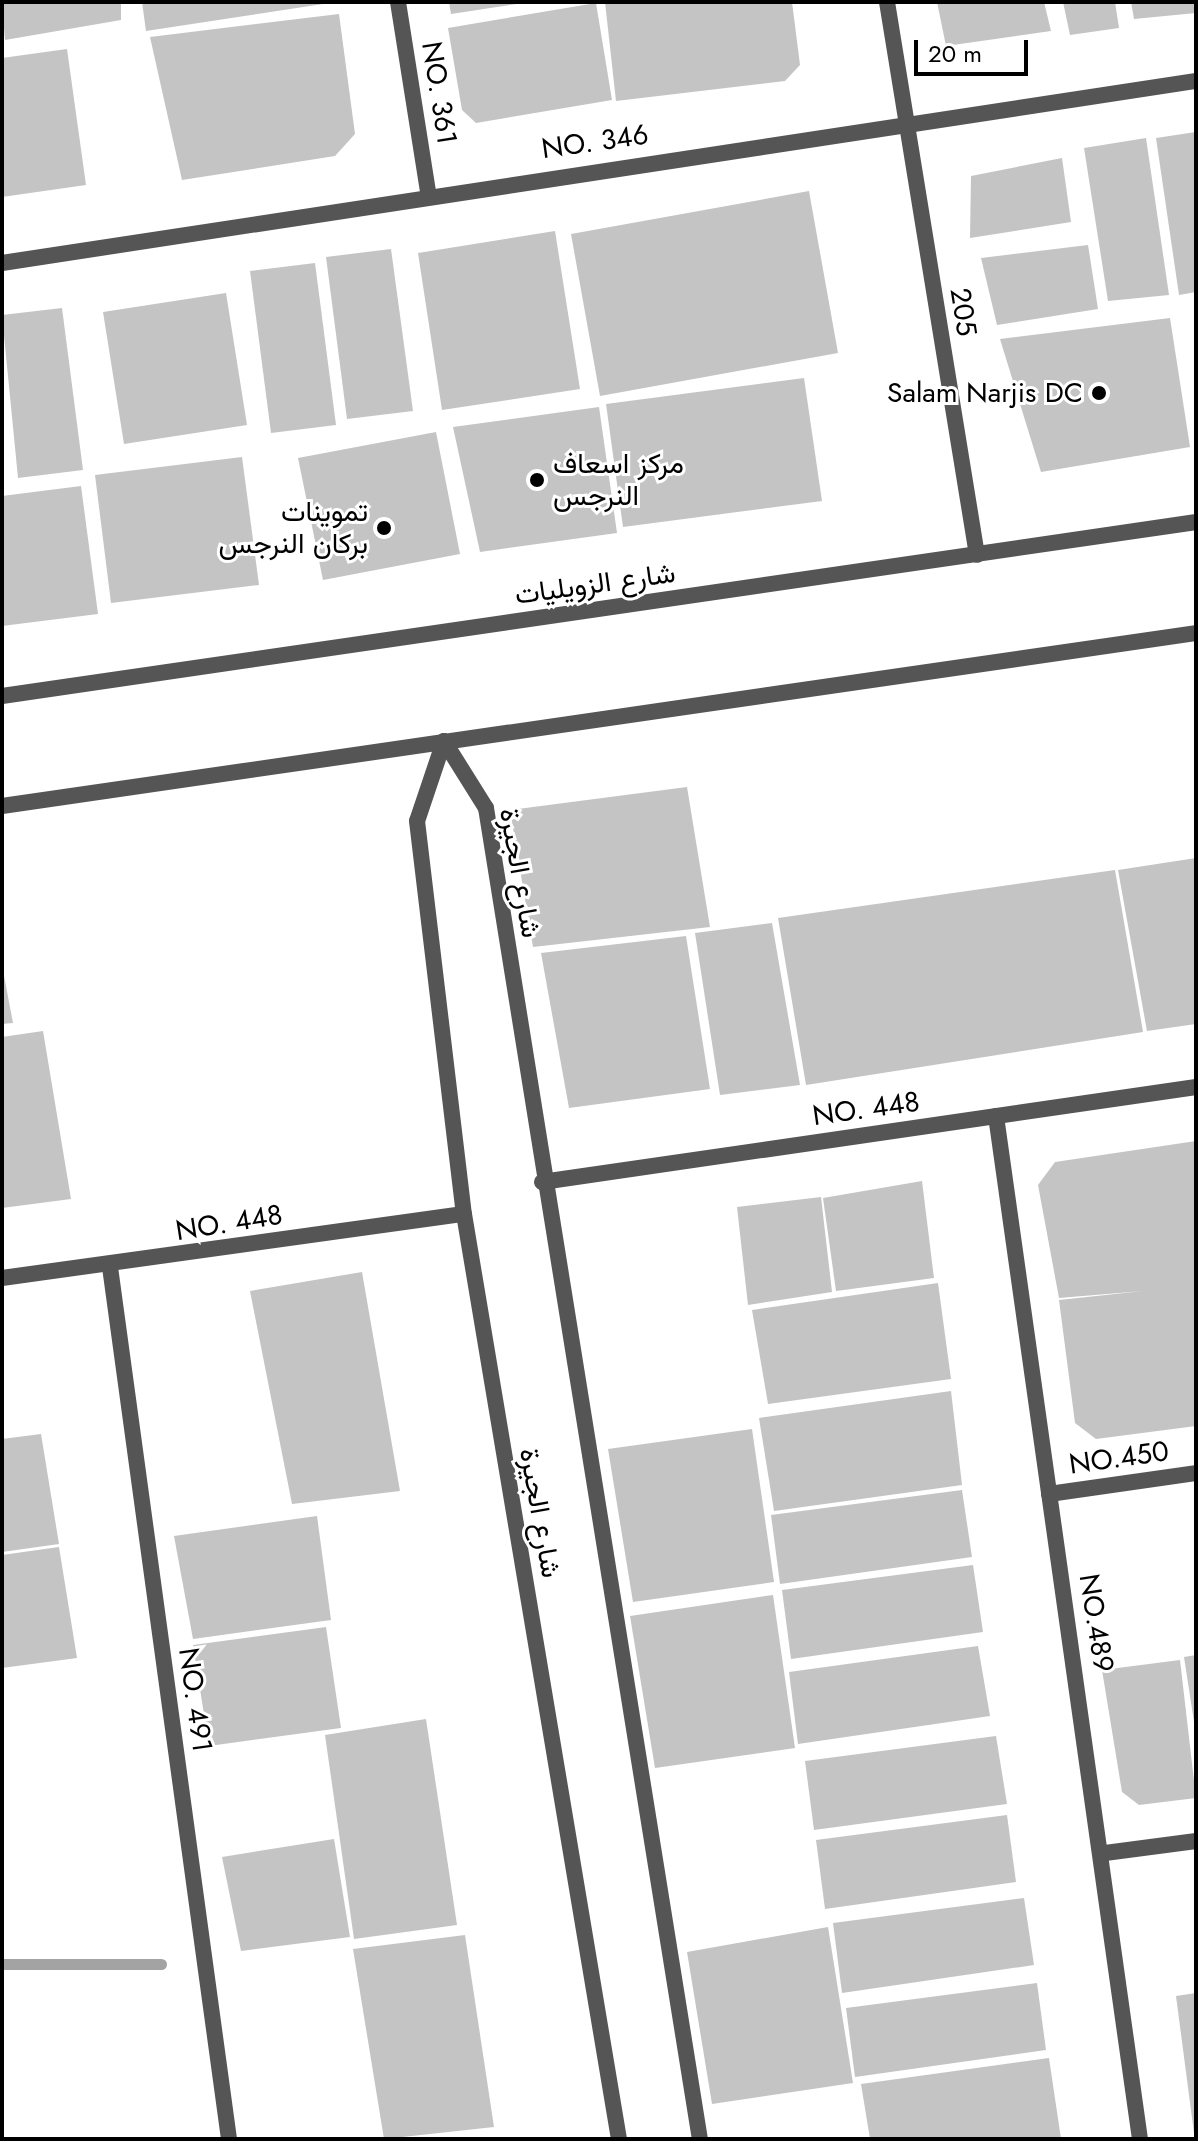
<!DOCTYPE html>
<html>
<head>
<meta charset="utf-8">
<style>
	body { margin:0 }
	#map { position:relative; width:1198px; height:2141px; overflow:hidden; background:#fff; font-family:Jost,Vazirmatn,sans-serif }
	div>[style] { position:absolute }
	.stream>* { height:11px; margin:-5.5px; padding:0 5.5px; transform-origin:5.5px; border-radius:5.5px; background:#a3a3a3 }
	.building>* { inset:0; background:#c4c4c4 }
	.minor>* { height:16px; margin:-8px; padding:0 8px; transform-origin:8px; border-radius:8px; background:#555 }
	.tertiary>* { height:16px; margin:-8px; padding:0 8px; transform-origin:8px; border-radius:8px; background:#555 }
	.dots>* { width:22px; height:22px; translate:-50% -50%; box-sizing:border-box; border:4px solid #fff; border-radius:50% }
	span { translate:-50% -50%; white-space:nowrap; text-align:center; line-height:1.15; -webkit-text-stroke:6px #fff; paint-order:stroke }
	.street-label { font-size:28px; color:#000 }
	.poi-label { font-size:28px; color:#000 }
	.right { translate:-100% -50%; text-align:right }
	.left { translate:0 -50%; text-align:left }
	.frame { position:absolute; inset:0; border:4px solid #000; pointer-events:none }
	.scale { position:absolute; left:914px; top:40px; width:114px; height:36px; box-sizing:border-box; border:4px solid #000; border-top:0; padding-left:10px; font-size:24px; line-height:28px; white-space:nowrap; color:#000; -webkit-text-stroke:6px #fff; paint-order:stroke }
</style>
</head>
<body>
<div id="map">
	<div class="stream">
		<div style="left:2px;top:1964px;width:159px"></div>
	</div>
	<div class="building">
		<div style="clip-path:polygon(2px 2px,121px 2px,121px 20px,5px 40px)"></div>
		<div style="clip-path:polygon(142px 2px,323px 2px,323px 4px,146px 31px)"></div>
		<div style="clip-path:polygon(449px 2px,516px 2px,516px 4px,451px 14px)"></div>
		<div style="clip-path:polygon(605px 2px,792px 2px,800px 65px,785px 81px,616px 101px)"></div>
		<div style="clip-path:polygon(937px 2px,1044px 2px,1051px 31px,946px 46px)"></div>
		<div style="clip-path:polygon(1063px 2px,1115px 2px,1119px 28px,1070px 35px)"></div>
		<div style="clip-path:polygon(1131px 2px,1196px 2px,1196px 13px,1134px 19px)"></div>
		<div style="clip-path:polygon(596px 3px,612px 100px,476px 123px,462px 110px,448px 28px)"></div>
		<div style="clip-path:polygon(339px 14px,355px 134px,335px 156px,182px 180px,150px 37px)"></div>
		<div style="clip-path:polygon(67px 49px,86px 185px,2px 197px,2px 58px)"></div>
		<div style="clip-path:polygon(1196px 132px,1196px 292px,1179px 295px,1156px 138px)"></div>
		<div style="clip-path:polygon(1146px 138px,1169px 295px,1108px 301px,1084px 148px)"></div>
		<div style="clip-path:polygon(1062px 158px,1071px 222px,970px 238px,971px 176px)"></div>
		<div style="clip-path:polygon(809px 191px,838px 353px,600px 396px,571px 234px)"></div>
		<div style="clip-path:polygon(555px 231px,580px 389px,442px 410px,418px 253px)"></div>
		<div style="clip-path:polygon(1088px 245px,1098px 309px,997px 325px,981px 258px)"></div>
		<div style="clip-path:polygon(391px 249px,413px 411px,347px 419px,326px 257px)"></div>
		<div style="clip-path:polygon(315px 263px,336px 425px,271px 433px,250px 271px)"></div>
		<div style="clip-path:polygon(226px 293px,247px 425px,124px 444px,103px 312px)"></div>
		<div style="clip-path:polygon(62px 308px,83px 470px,18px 478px,2px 315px)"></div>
		<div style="clip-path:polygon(1170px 318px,1190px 447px,1041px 472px,1000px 339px)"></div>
		<div style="clip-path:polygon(804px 378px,822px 501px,623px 527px,606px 404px)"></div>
		<div style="clip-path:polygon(599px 407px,617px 533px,480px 552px,453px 427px)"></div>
		<div style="clip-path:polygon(436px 432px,460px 554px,323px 580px,298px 458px)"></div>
		<div style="clip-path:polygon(242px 457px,259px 585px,111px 603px,95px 475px)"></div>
		<div style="clip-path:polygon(81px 486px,98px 614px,2px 626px,2px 496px)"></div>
		<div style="clip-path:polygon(687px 787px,710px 927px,533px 947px,510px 810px)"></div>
		<div style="clip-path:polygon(1196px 858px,1196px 1024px,1147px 1031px,1118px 870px)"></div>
		<div style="clip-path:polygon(1115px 870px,1143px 1032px,806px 1085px,778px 918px)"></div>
		<div style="clip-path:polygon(772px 923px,800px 1085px,720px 1095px,695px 933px)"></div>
		<div style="clip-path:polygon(686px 936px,710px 1089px,569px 1108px,541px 953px)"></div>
		<div style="clip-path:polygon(2px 965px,13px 1023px,2px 1024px)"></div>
		<div style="clip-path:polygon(43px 1031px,71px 1199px,2px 1208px,2px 1037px)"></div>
		<div style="clip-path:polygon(1196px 1141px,1196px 1426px,1096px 1439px,1075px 1423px,1059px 1300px,1143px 1291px,1059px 1298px,1038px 1185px,1055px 1162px)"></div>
		<div style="clip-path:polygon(922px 1181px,934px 1278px,836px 1291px,823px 1198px)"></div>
		<div style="clip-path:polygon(821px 1197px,832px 1292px,748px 1305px,737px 1207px)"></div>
		<div style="clip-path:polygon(362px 1272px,400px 1491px,292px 1504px,250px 1291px)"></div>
		<div style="clip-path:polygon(938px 1283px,951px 1379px,768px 1404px,752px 1310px)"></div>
		<div style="clip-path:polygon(951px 1391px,962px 1485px,774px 1511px,759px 1418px)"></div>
		<div style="clip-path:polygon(752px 1429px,774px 1582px,633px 1602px,608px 1449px)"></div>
		<div style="clip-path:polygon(41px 1434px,59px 1544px,2px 1552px,2px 1439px)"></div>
		<div style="clip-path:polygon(962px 1490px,972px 1557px,780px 1584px,771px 1515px)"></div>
		<div style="clip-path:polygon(317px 1516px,331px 1620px,193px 1639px,174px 1536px)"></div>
		<div style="clip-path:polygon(59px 1547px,77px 1658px,2px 1668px,2px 1555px)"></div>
		<div style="clip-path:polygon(973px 1565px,983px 1632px,791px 1659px,782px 1590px)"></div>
		<div style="clip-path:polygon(773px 1595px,795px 1748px,655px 1768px,630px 1616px)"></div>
		<div style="clip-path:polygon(326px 1627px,341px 1728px,209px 1746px,193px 1645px)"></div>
		<div style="clip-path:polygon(978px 1646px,990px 1716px,798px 1744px,789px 1672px)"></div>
		<div style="clip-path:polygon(1196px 1655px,1196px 1722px,1194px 1722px,1184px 1657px)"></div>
		<div style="clip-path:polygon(1180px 1660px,1196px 1798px,1139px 1805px,1122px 1792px,1102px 1670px)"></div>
		<div style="clip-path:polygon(426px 1719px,457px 1925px,354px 1939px,325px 1735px)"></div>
		<div style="clip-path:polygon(996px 1736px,1007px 1804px,814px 1830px,805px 1761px)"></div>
		<div style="clip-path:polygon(1007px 1815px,1016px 1882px,825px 1909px,816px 1840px)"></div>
		<div style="clip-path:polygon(334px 1839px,350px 1937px,241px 1951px,222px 1857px)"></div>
		<div style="clip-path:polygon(1024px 1898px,1034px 1965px,842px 1993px,833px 1923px)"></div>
		<div style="clip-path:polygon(828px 1927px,853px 2083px,712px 2104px,687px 1952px)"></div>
		<div style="clip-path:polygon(465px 1935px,494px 2127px,384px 2139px,353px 1949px)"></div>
		<div style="clip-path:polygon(1037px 1983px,1046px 2050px,855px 2077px,846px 2008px)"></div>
		<div style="clip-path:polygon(1196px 1993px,1196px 2133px,1194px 2133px,1176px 1996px)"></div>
		<div style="clip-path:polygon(1049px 2058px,1061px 2139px,870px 2139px,861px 2084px)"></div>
	</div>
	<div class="minor">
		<div style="left:398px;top:2px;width:192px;rotate:81deg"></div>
		<div style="left:887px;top:2px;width:560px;rotate:80.76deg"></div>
		<div style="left:2px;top:263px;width:1208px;rotate:-8.67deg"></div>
		<div style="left:444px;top:741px;width:79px;rotate:57.9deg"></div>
		<div style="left:486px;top:808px;width:1348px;rotate:80.87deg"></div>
		<div style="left:444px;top:741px;width:84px;rotate:108.6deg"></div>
		<div style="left:417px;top:821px;width:396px;rotate:83.2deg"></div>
		<div style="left:464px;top:1214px;width:938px;rotate:80.49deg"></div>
		<div style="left:996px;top:1116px;width:1033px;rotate:81.99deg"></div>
		<div style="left:542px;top:1182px;width:661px;rotate:-8.26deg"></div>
		<div style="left:110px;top:1267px;width:880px;rotate:82.23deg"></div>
		<div style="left:2px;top:1278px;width:466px;rotate:-7.9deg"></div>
		<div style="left:1049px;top:1494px;width:148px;rotate:-8.1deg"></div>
		<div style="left:1105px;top:1853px;width:92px;rotate:-7.5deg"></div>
	</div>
	<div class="tertiary">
		<div style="left:2px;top:696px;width:1207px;rotate:-8.29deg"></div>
		<div style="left:2px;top:806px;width:1206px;rotate:-8.24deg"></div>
	</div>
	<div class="dots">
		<div style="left:1099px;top:393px;background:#000"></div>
		<div style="left:537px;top:480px;background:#000"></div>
		<div style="left:384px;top:528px;background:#000"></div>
	</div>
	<div class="street-label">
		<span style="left:439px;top:93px;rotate:81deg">NO. 361</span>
		<span style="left:595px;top:142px;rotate:-8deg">NO. 346</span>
		<span style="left:963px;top:312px;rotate:81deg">205</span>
		<span style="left:595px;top:584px;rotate:-8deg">شارع الزويليات</span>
		<span style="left:520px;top:873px;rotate:80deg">شارع الجيرة</span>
		<span style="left:866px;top:1109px;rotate:-8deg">NO. 448</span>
		<span style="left:229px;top:1223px;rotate:-9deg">NO. 448</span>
		<span style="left:1119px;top:1458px;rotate:-8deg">NO.450</span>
		<span style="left:540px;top:1513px;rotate:80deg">شارع الجيرة</span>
		<span style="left:1096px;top:1623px;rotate:81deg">NO.489</span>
		<span style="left:195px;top:1700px;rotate:82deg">NO. 491</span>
	</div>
	<div class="poi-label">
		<span class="right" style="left:1083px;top:393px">Salam Narjis DC</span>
		<span class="left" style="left:553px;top:480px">مركز اسعاف<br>النرجس</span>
		<span class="right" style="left:368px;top:528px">تموينات<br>بركان النرجس</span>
	</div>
	<div class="frame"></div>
	<div class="scale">20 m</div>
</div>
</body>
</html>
